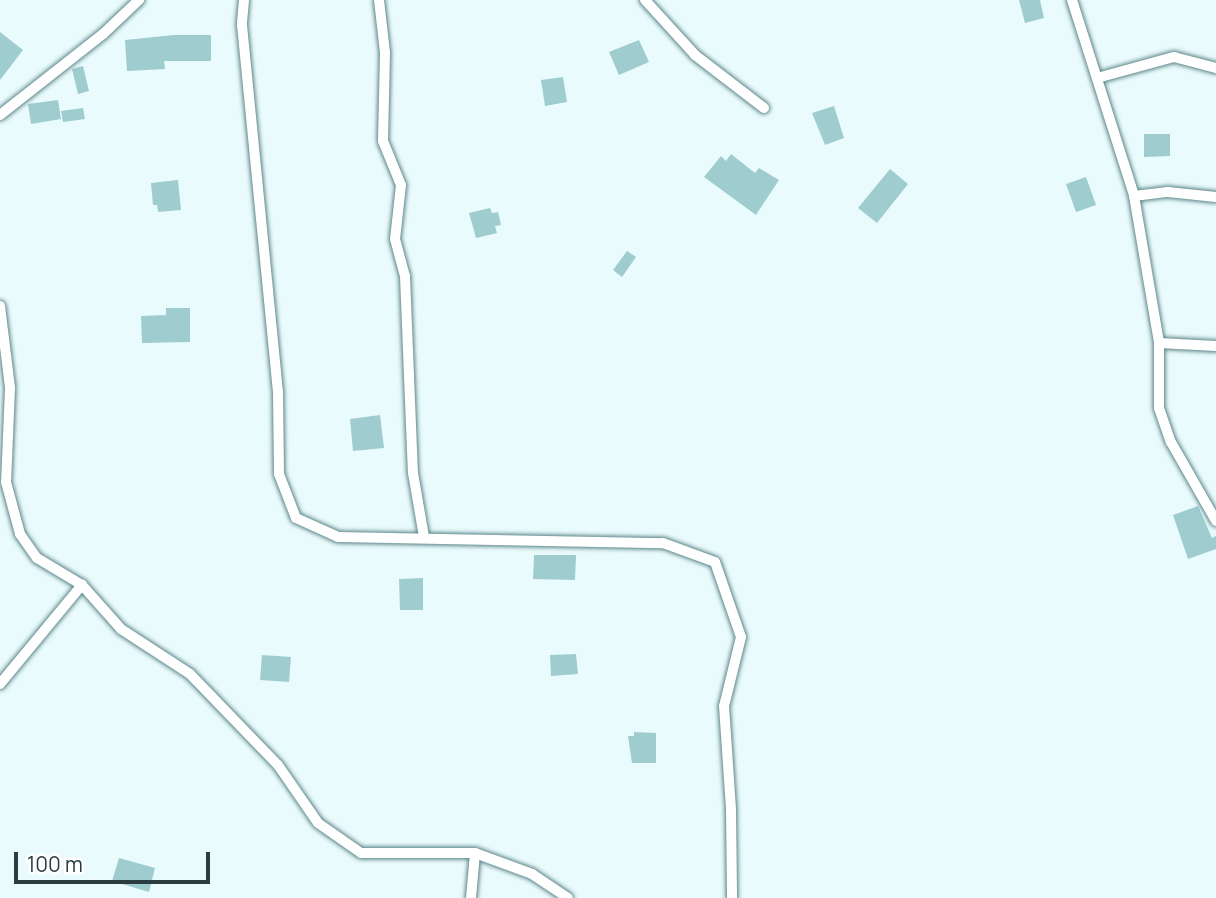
<!DOCTYPE html>
<html>
<head>
<meta charset="utf-8">
<style>
	body { margin:0 }
	#map { position:relative; width:1216px; height:898px; overflow:hidden; background:#eafbfd; font-family:Manrope,sans-serif }
	div>[style] { position:absolute }
	.building>* { inset:0; background:#9fcccf }
	.roads { filter:drop-shadow(0 0 2px #5d878a) drop-shadow(0 0 2px #5d878a) }
	.street>* { height:10px; margin:-5px; padding:0 5px; transform-origin:5px; border-radius:5px; background:#fff }
	span { translate:-50% -50%; white-space:nowrap; text-align:center; line-height:1.15; -webkit-text-stroke:5px #fff; paint-order:stroke }
	.scale { position:absolute; left:14px; top:852px; width:196px; height:32px; box-sizing:border-box; border:4px solid #2b3d3e; border-top:0; padding-left:9px; font-size:21px; line-height:24px; white-space:nowrap; color:#2b3d3e; -webkit-text-stroke:5px #fff; paint-order:stroke }
</style>
</head>
<body>
<div id="map">
	<div class="building">
		<div style="clip-path:polygon(1019px 0,1040px 0,1044px 18px,1025px 23px)"></div>
		<div style="clip-path:polygon(0 32px,23px 50px,0 80px)"></div>
		<div style="clip-path:polygon(174px 35px,211px 35px,211px 61px,164px 61px,165px 69px,127px 71px,125px 40px)"></div>
		<div style="clip-path:polygon(639px 40px,649px 62px,619px 75px,609px 52px)"></div>
		<div style="clip-path:polygon(83px 66px,89px 91px,78px 94px,72px 69px)"></div>
		<div style="clip-path:polygon(563px 77px,567px 102px,545px 106px,541px 80px)"></div>
		<div style="clip-path:polygon(58px 100px,61px 119px,31px 124px,28px 104px)"></div>
		<div style="clip-path:polygon(834px 106px,844px 138px,825px 145px,812px 113px)"></div>
		<div style="clip-path:polygon(83px 108px,85px 119px,63px 122px,61px 111px)"></div>
		<div style="clip-path:polygon(1144px 134px,1170px 134px,1170px 156px,1144px 157px)"></div>
		<div style="clip-path:polygon(731px 154px,755px 173px,759px 168px,779px 180px,756px 215px,704px 177px,721px 156px,726px 161px)"></div>
		<div style="clip-path:polygon(890px 169px,908px 184px,877px 223px,858px 208px)"></div>
		<div style="clip-path:polygon(1086px 177px,1096px 205px,1076px 212px,1066px 184px)"></div>
		<div style="clip-path:polygon(178px 180px,181px 210px,158px 212px,157px 205px,153px 205px,151px 183px)"></div>
		<div style="clip-path:polygon(490px 208px,492px 213px,498px 212px,501px 225px,495px 226px,497px 233px,476px 238px,469px 213px)"></div>
		<div style="clip-path:polygon(627px 251px,636px 257px,622px 277px,613px 270px)"></div>
		<div style="clip-path:polygon(166px 308px,190px 308px,190px 342px,142px 343px,141px 316px,166px 315px)"></div>
		<div style="clip-path:polygon(380px 415px,384px 448px,353px 451px,350px 419px)"></div>
		<div style="clip-path:polygon(1198px 506px,1212px 538px,1216px 536px,1216px 549px,1188px 559px,1173px 515px)"></div>
		<div style="clip-path:polygon(534px 555px,576px 555px,575px 580px,533px 579px)"></div>
		<div style="clip-path:polygon(423px 578px,423px 610px,400px 610px,399px 579px)"></div>
		<div style="clip-path:polygon(576px 654px,578px 674px,551px 676px,550px 655px)"></div>
		<div style="clip-path:polygon(262px 655px,291px 657px,289px 682px,260px 680px)"></div>
		<div style="clip-path:polygon(634px 732px,656px 733px,656px 763px,632px 763px,628px 736px,634px 736px)"></div>
		<div style="clip-path:polygon(119px 858px,155px 868px,149px 892px,112px 881px)"></div>
	</div>
	<div class="roads">
		<div class="street">
			<div style="left:244px;top:0;width:25px;rotate:95deg"></div>
			<div style="left:242px;top:25px;width:369px;rotate:84.4deg"></div>
			<div style="left:278px;top:392px;width:82px;rotate:89.3deg"></div>
			<div style="left:279px;top:474px;width:47px;rotate:68.9deg"></div>
			<div style="left:296px;top:518px;width:46px;rotate:24.3deg"></div>
			<div style="left:338px;top:537px;width:325px;rotate:1.1deg"></div>
			<div style="left:663px;top:543px;width:55px;rotate:20.1deg"></div>
			<div style="left:715px;top:562px;width:79px;rotate:70.9deg"></div>
			<div style="left:741px;top:637px;width:71px;rotate:103.8deg"></div>
			<div style="left:724px;top:706px;width:104px;rotate:86.1deg"></div>
			<div style="left:731px;top:810px;width:88px;rotate:89.3deg"></div>
			<div style="left:379px;top:0;width:53px;rotate:83.5deg"></div>
			<div style="left:385px;top:53px;width:88px;rotate:91.3deg"></div>
			<div style="left:383px;top:141px;width:48px;rotate:67.8deg"></div>
			<div style="left:401px;top:185px;width:54px;rotate:96.3deg"></div>
			<div style="left:395px;top:239px;width:38px;rotate:75deg"></div>
			<div style="left:405px;top:276px;width:197px;rotate:87.7deg"></div>
			<div style="left:413px;top:473px;width:65px;rotate:80.2deg"></div>
			<div style="left:645px;top:0;width:74px;rotate:47.7deg"></div>
			<div style="left:695px;top:55px;width:87px;rotate:37.5deg"></div>
			<div style="left:1072px;top:0;width:206px;rotate:72.4deg"></div>
			<div style="left:1134px;top:196px;width:149px;rotate:80.3deg"></div>
			<div style="left:1159px;top:343px;width:65px;rotate:90deg"></div>
			<div style="left:1159px;top:408px;width:36px;rotate:71deg"></div>
			<div style="left:1171px;top:442px;width:91px;rotate:60.3deg"></div>
			<div style="left:1097px;top:78px;width:80px;rotate:-15.3deg"></div>
			<div style="left:1174px;top:57px;width:43px;rotate:14.7deg"></div>
			<div style="left:0;top:115px;width:131px;rotate:-38.2deg"></div>
			<div style="left:103px;top:34px;width:50px;rotate:-43.4deg"></div>
			<div style="left:1134px;top:196px;width:34px;rotate:-7deg"></div>
			<div style="left:1168px;top:192px;width:48px;rotate:5.9deg"></div>
			<div style="left:0;top:306px;width:83px;rotate:83deg"></div>
			<div style="left:10px;top:388px;width:94px;rotate:92.4deg"></div>
			<div style="left:6px;top:482px;width:54px;rotate:74.9deg"></div>
			<div style="left:20px;top:534px;width:29px;rotate:55deg"></div>
			<div style="left:37px;top:558px;width:52px;rotate:31deg"></div>
			<div style="left:82px;top:585px;width:59px;rotate:48.4deg"></div>
			<div style="left:121px;top:629px;width:82px;rotate:33.1deg"></div>
			<div style="left:190px;top:674px;width:127px;rotate:46deg"></div>
			<div style="left:278px;top:765px;width:70px;rotate:55.4deg"></div>
			<div style="left:318px;top:823px;width:52px;rotate:34.9deg"></div>
			<div style="left:361px;top:853px;width:114px"></div>
			<div style="left:475px;top:853px;width:61px;rotate:20.2deg"></div>
			<div style="left:532px;top:874px;width:43px;rotate:33.7deg"></div>
			<div style="left:1159px;top:343px;width:57px;rotate:3deg"></div>
			<div style="left:0;top:684px;width:129px;rotate:-50.4deg"></div>
			<div style="left:471px;top:898px;width:45px;rotate:-84.9deg"></div>
		</div>
	</div>
	<div class="scale">100 m</div>
</div>
</body>
</html>
